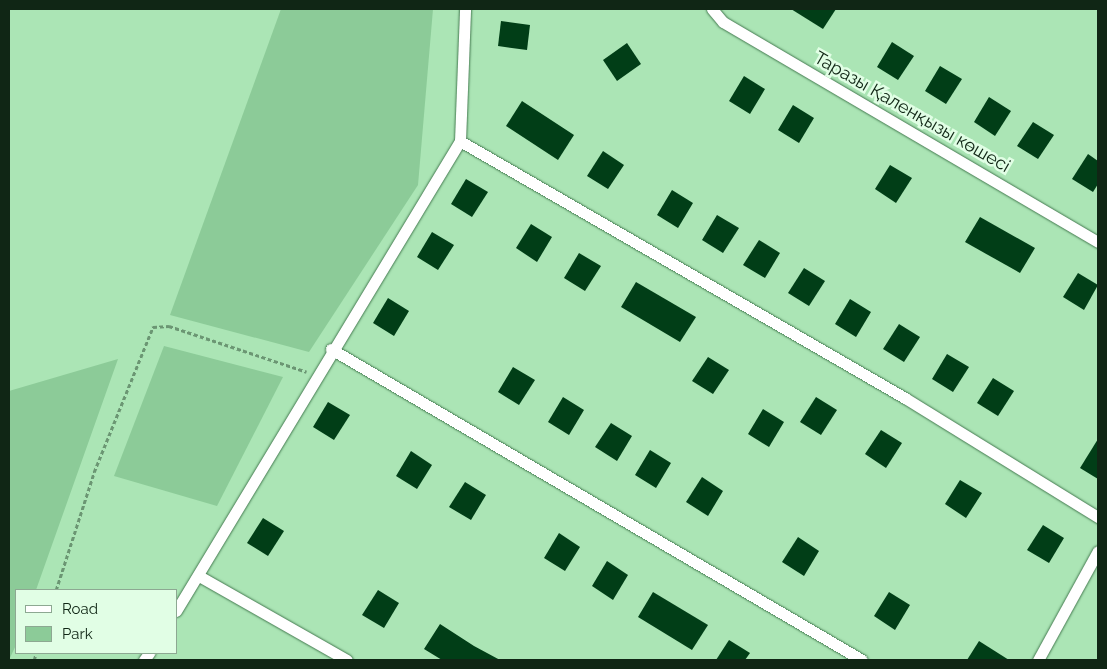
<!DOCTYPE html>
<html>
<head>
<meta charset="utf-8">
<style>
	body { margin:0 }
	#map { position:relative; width:1107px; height:669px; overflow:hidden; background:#abe5b5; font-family:Raleway,sans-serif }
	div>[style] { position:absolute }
	.green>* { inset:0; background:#8ccb98 }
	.building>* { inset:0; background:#013e17 }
	.path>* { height:2.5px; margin-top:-1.25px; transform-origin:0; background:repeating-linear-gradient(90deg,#6b9673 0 4px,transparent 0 6.5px) }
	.roads { filter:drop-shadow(0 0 1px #447a50) drop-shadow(0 0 1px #447a50) }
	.minor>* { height:11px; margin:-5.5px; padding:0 5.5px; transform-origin:5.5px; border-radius:5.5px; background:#fff }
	span { translate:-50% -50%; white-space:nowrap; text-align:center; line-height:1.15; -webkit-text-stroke:5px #e1fee5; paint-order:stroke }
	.street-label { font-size:18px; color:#102615 }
	.frame { position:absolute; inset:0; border:10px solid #102615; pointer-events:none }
	.legend { position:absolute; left:15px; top:589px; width:162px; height:65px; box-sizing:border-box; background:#e1fee5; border:1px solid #8da892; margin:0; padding:6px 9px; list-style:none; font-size:15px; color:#102615 }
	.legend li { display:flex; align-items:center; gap:10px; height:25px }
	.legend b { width:25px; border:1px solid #8da892 }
</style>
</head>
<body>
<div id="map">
	<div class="green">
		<div style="clip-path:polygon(281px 9px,433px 9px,418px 185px,309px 352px,170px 315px)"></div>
		<div style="clip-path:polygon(164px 346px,283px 377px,217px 506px,114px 476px)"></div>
		<div style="clip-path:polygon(118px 359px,36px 590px,16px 590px,16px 645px,9px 660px,9px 391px)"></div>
	</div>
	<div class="building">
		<div style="clip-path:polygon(791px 9px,836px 9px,823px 29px)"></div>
		<div style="clip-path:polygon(501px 21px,530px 25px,527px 50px,498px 46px)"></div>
		<div style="clip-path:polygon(892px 42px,914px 56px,898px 80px,877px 67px)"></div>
		<div style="clip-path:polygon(627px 43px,641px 64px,617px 81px,603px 60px)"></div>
		<div style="clip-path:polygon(940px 66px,962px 79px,946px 104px,925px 91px)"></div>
		<div style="clip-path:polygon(744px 76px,765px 89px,750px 114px,729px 101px)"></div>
		<div style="clip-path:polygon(989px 97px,1011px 111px,995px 136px,974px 122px)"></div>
		<div style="clip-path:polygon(522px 101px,574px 135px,558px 160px,506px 126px)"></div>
		<div style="clip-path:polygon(793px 105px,814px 118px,799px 143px,778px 130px)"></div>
		<div style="clip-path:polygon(1033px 122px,1054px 135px,1038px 159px,1017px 146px)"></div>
		<div style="clip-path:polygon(603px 151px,624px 165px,608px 189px,587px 176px)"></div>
		<div style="clip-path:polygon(1088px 154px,1098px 161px,1098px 184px,1093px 192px,1072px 179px)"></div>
		<div style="clip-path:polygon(890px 165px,912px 178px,896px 203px,875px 189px)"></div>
		<div style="clip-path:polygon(466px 179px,488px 192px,472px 217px,451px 204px)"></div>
		<div style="clip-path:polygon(672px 190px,693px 203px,678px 228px,657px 215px)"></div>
		<div style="clip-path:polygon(717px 215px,739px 228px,723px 253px,702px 240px)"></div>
		<div style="clip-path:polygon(980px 217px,1035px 248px,1020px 273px,965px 242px)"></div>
		<div style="clip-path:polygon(531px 224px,552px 237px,537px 262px,516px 248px)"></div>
		<div style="clip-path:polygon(432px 232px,454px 245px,438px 270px,417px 257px)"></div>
		<div style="clip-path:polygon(759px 240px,780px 253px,765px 278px,743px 265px)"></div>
		<div style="clip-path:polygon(579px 253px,601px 266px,585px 291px,564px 278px)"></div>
		<div style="clip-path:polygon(804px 268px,825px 281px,809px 306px,788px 293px)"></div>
		<div style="clip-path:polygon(1078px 273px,1098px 285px,1084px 310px,1063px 297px)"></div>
		<div style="clip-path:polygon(636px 282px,696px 317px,680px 342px,621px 307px)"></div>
		<div style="clip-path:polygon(388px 298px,409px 311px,394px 336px,373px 323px)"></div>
		<div style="clip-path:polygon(850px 299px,871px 312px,856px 337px,835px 324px)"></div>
		<div style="clip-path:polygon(899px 324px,920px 337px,904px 362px,883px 349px)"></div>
		<div style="clip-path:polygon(947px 354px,969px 367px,953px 392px,932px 379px)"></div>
		<div style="clip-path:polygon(708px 357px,729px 370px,713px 394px,692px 381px)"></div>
		<div style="clip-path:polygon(513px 367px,535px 380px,519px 405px,498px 392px)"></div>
		<div style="clip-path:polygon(993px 378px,1014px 391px,998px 416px,977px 403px)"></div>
		<div style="clip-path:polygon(563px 397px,584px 410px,569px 435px,548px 422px)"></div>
		<div style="clip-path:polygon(816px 397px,837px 410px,821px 435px,800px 422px)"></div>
		<div style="clip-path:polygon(328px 402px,350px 415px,334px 440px,313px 427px)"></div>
		<div style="clip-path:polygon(763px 409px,784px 422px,769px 447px,748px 434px)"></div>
		<div style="clip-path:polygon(611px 423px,632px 436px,617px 461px,595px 447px)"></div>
		<div style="clip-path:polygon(881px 430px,902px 443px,886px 468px,865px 454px)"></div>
		<div style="clip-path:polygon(1098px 439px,1098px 479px,1080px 468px)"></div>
		<div style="clip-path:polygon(650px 450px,671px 463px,656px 488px,635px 475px)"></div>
		<div style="clip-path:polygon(411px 451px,432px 465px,417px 489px,396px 476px)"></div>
		<div style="clip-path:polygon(702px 477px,723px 491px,708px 516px,686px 502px)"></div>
		<div style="clip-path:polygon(960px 480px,982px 493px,966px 518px,945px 504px)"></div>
		<div style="clip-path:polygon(465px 482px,486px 495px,471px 520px,449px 507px)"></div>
		<div style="clip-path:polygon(263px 518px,284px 531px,268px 556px,247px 543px)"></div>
		<div style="clip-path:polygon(1043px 525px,1064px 538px,1049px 563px,1027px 550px)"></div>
		<div style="clip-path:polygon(559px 533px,580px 547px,565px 571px,544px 558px)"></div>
		<div style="clip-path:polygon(798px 537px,819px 551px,804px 576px,782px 562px)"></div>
		<div style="clip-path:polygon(607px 561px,628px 575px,613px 600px,592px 586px)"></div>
		<div style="clip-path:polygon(378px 590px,399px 603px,384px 628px,362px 615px)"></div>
		<div style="clip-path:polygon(653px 592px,708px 625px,692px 650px,638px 617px)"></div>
		<div style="clip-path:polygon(889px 592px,910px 605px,895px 630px,874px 616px)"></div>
		<div style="clip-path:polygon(440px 624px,474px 646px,500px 660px,442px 660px,424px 649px)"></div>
		<div style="clip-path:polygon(729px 640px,750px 653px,745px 660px,716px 660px)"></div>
		<div style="clip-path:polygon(979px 641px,1009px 660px,967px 660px)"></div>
	</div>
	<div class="path">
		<div style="left:56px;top:590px;width:124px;rotate:-72.1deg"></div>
		<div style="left:94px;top:472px;width:157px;rotate:-67.9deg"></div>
		<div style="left:153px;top:327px;width:16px;rotate:-4deg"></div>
		<div style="left:169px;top:326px;width:145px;rotate:18.4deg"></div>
		<div style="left:34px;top:660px;width:7px;rotate:-74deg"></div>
	</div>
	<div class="roads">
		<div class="minor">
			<div style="left:712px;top:9px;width:17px;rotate:50deg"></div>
			<div style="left:723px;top:22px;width:435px;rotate:30.4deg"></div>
			<div style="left:460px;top:141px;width:514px;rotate:30.01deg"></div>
			<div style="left:905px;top:398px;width:227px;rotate:31.7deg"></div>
			<div style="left:331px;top:349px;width:615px;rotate:30.36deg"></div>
			<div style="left:199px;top:576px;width:170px;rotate:29.6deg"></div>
			<div style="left:176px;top:611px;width:549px;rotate:-58.86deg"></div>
			<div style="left:460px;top:141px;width:132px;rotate:-87.8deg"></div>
			<div style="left:144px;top:660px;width:9px;rotate:-54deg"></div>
			<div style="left:1038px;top:660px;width:124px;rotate:-61.2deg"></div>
		</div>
	</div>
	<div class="street-label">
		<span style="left:912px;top:112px;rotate:30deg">Таразы Қаленқызы көшесі</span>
	</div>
	<div class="frame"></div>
	<ul class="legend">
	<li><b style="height:6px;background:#fff"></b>Road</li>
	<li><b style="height:14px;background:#8ccb98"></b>Park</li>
	</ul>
</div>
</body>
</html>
